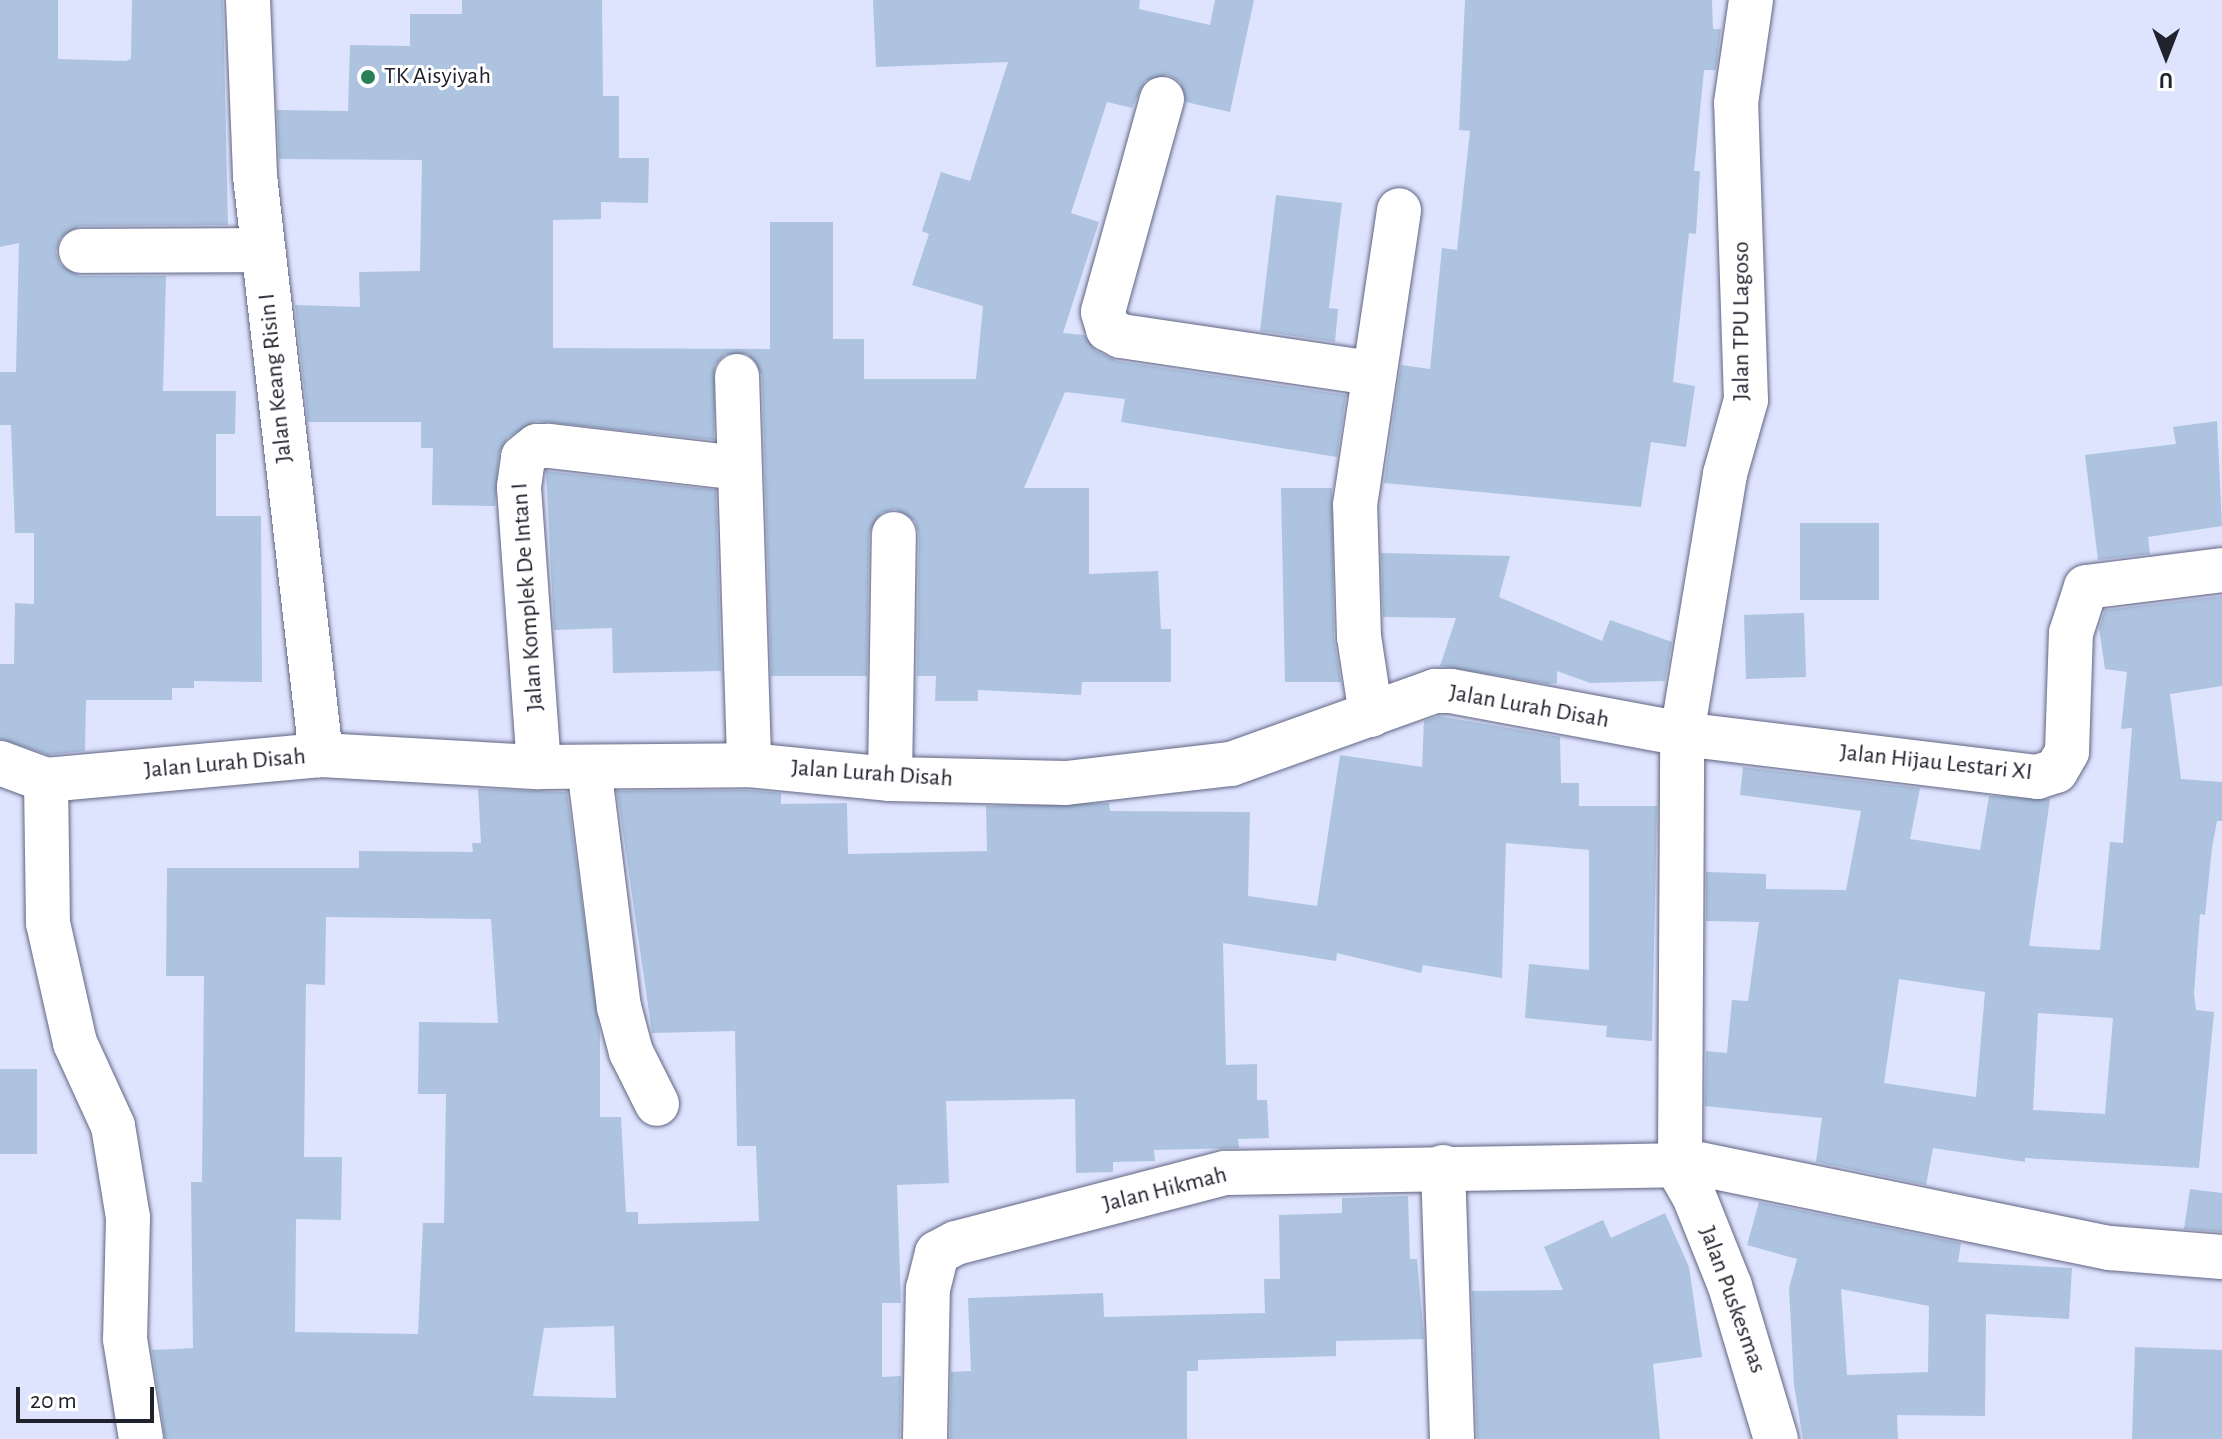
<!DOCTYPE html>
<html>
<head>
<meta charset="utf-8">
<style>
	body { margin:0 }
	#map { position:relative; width:2222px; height:1439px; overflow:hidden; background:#dee3fe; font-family:"Alegreya Sans",sans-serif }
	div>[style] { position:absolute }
	.building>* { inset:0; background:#adc3df }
	.roads { filter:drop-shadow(0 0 2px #616683) drop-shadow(0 0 2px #616683) }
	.minor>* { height:44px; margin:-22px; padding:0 22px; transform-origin:22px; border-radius:22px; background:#fff }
	.dots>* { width:22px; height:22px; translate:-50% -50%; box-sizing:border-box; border:4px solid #fff; border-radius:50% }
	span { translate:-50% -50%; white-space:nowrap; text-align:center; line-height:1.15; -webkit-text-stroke:6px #fff; paint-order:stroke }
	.poi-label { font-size:24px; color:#20222e }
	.left { translate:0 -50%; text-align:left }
	.street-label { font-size:24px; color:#20222e }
	.north { position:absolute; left:2126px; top:16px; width:80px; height:80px; -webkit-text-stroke:6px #fff; paint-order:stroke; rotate:180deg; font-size:22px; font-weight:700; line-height:32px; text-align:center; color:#20222e }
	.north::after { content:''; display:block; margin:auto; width:28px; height:36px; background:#20222e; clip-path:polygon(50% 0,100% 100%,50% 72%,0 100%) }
	.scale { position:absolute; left:16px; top:1387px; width:138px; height:36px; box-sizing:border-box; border:4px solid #20222e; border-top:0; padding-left:10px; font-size:24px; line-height:28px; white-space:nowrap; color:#20222e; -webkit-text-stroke:6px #fff; paint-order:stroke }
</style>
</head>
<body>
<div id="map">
	<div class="building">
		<div style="clip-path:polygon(0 0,58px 0,58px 59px,126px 61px,131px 59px,132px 0,223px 0,228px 225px,80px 226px,60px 238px,56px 252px,60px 264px,80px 276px,166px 276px,163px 391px,236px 391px,235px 434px,216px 434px,216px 516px,261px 516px,262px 682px,194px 681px,194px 688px,172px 688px,172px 700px,86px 700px,85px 751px,49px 755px,0 739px,0 664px,14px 664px,15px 603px,34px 604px,34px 533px,15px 533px,11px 425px,0 425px,0 372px,16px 372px,19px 243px,0 247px)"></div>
		<div style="clip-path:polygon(462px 0,602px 0,603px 96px,619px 96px,619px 158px,649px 158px,648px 203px,601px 202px,601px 219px,553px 220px,553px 348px,770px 349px,770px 222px,833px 222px,833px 339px,864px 339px,864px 379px,976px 379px,983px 306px,912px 285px,929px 234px,922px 231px,941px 172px,970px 181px,1008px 62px,876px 67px,873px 0,1140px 0,1139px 9px,1210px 25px,1215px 0,1254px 0,1230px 112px,1186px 102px,1180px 82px,1168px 75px,1145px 81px,1132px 108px,1107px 102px,1071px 213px,1099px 222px,1063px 333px,1084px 335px,1096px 351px,1117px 361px,1346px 395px,1337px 457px,1121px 422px,1125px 399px,1065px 392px,1024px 488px,1089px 488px,1089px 574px,1158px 571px,1161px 629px,1171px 629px,1171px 682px,1082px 682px,1081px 695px,978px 690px,978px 701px,935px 701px,936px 676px,917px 676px,919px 534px,915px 521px,895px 509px,881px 513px,869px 533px,867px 676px,771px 676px,762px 375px,748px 354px,725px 354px,715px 365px,714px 440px,536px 421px,508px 437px,499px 453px,495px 506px,432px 505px,433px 448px,421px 448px,421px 422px,308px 422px,295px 305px,360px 307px,359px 272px,420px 271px,422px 160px,279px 159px,277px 110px,348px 111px,350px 45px,410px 46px,410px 14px,462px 14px)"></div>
		<div style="clip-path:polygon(1465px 0,1712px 0,1713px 29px,1721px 29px,1716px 70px,1704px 70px,1694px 171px,1700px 171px,1696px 234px,1689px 233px,1673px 382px,1695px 386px,1686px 447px,1651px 442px,1641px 507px,1384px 483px,1401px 365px,1430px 369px,1442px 248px,1457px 250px,1470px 131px,1459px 130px)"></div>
		<div style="clip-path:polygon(1276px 195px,1342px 203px,1329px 308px,1338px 309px,1335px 342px,1260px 331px)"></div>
		<div style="clip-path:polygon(2217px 421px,2222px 526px,2148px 537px,2150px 554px,2098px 560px,2085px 455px,2176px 444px,2173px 427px)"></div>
		<div style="clip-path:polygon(546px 471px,716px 490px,721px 671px,613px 673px,612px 628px,554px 630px)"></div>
		<div style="clip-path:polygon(1281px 488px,1332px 488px,1334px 638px,1341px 682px,1285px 682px)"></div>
		<div style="clip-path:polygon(1800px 523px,1879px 523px,1879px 600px,1800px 600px)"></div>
		<div style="clip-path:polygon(1381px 553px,1510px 556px,1499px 597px,1602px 641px,1610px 620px,1672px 642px,1665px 681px,1590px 683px,1557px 671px,1557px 683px,1548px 684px,1440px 666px,1456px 618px,1383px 617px)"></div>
		<div style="clip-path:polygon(evenodd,2222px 596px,2222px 686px,2170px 694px,2181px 779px,2222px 782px,2222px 821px,2217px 821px,2212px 848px,2205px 915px,2200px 914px,2194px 994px,2196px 1010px,2214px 1012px,2199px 1168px,2025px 1158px,2025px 1162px,1933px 1148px,1926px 1185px,1816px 1162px,1822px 1118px,1705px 1106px,1706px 1051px,1727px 1053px,1732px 1000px,1748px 1001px,1759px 922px,1706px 921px,1706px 872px,1766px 874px,1766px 889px,1846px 890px,1861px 811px,1740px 795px,1743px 767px,1920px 788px,1910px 839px,1980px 850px,1989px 796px,2050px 799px,2029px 946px,2100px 950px,2110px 842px,2123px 843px,2132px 728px,2121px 729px,2127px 672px,2105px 669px,2099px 628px,2105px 610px,2222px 596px,1899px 979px,1985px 992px,1976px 1097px,1884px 1083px,1899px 979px,2222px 596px,2038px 1013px,2113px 1018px,2105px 1114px,2033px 1110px,2038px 1013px)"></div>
		<div style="clip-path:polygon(1804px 613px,1806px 677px,1746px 679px,1744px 615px)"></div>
		<div style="clip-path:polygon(evenodd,1439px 716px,1560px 737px,1561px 783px,1579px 783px,1579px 806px,1657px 806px,1652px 1041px,1606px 1037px,1607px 1026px,1525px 1018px,1529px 964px,1589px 970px,1589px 850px,1506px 843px,1502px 978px,1423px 965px,1421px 973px,1337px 953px,1336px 961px,1223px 943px,1226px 1065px,1257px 1064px,1257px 1100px,1267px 1100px,1269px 1138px,1238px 1139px,1239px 1148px,1154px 1150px,1155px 1161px,1113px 1162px,1113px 1172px,1076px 1173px,1075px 1099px,946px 1101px,949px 1183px,897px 1185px,901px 1303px,882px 1303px,882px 1377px,901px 1376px,900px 1439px,165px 1439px,152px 1350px,193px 1348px,191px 1182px,202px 1182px,204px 976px,166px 976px,167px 868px,359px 868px,359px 851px,473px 852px,472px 843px,481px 843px,478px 789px,567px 792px,600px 1034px,600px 1117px,621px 1117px,626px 1212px,638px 1212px,638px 1224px,759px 1221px,756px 1146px,737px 1146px,735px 1031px,652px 1033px,617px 791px,748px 790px,781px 793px,781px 804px,847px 803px,848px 854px,987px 851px,986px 806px,1109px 803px,1110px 811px,1250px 812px,1248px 896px,1317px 906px,1340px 755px,1422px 767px,1424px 721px,1439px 716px,326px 917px,491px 919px,498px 1023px,419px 1022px,418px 1094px,446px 1094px,444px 1223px,423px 1223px,418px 1334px,295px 1332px,296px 1219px,341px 1220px,342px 1157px,304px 1157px,306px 984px,325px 985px,326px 917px,1439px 716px,614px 1326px,616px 1398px,533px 1396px,544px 1328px,614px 1326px)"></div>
		<div style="clip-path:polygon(0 1069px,37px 1069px,37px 1154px,0 1154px)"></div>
		<div style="clip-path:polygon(2190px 1189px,2222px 1193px,2222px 1232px,2184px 1229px)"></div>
		<div style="clip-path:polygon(1408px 1196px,1410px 1259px,1417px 1259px,1424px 1339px,1336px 1341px,1336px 1356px,1198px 1360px,1198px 1371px,1187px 1371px,1187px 1439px,950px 1439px,951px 1372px,971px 1371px,968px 1298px,1103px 1293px,1104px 1317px,1265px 1313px,1264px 1279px,1280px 1279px,1279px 1215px,1342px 1213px,1342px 1198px)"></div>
		<div style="clip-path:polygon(evenodd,1759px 1202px,1961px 1243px,1958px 1262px,2072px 1268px,2069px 1319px,1986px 1314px,1985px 1416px,1897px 1415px,1898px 1439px,1803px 1439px,1794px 1385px,1789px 1288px,1797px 1259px,1747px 1245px,1759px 1202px,1841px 1289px,1929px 1306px,1928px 1372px,1847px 1375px,1841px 1289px)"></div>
		<div style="clip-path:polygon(1665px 1213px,1689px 1267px,1702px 1357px,1653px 1364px,1660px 1439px,1477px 1439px,1472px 1291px,1563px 1290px,1544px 1247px,1603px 1220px,1611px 1238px)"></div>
		<div style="clip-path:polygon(2135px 1347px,2222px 1350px,2222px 1439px,2132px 1439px)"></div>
	</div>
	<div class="roads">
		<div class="minor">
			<div style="left:248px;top:0;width:176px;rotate:87.7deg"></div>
			<div style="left:255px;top:176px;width:583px;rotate:83.5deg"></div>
			<div style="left:1162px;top:99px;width:221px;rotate:105.5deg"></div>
			<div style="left:1103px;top:312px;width:18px;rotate:74deg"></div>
			<div style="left:1108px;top:329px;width:15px;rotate:28deg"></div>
			<div style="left:1121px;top:336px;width:253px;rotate:8.4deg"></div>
			<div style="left:81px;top:251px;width:181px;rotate:-0.3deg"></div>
			<div style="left:737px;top:376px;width:389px;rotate:88.2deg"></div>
			<div style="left:1371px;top:715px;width:79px;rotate:-98.7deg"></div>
			<div style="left:1359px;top:637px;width:132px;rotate:-91.7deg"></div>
			<div style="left:1355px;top:505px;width:298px;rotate:-81.5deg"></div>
			<div style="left:0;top:763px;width:49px;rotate:20.3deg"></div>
			<div style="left:46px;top:780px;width:276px;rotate:-5.2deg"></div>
			<div style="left:321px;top:755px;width:218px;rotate:3.2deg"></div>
			<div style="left:539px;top:767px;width:210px;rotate:-0.5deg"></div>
			<div style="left:749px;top:765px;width:142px;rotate:5.7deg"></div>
			<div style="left:890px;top:779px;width:176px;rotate:1.3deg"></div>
			<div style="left:1066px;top:783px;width:166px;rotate:-6.6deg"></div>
			<div style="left:1231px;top:764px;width:217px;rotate:-19.7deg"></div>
			<div style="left:1435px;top:691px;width:16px"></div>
			<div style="left:1451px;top:691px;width:235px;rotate:10.5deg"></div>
			<div style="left:1682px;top:734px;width:358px;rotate:6.9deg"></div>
			<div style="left:2037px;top:777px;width:20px;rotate:-18deg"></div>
			<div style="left:2056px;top:771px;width:22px;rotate:-60deg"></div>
			<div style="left:2067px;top:752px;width:119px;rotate:-88.1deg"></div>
			<div style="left:2071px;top:633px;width:48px;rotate:-71.9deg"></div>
			<div style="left:2086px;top:587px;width:137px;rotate:-7.1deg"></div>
			<div style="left:539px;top:767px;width:281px;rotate:-94.1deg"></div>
			<div style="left:519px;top:487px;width:30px;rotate:-82deg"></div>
			<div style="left:523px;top:457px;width:18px;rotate:-38deg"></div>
			<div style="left:537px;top:446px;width:12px"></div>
			<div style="left:549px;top:446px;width:191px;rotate:6.6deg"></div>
			<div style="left:589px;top:767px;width:242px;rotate:82.9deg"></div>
			<div style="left:619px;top:1007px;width:47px;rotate:75.1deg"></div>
			<div style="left:631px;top:1052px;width:58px;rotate:63.4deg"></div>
			<div style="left:890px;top:779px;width:245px;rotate:-89.1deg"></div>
			<div style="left:46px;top:780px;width:143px;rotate:89.2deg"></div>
			<div style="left:48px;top:923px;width:123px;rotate:77.3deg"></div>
			<div style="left:75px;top:1043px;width:91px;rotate:65.4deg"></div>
			<div style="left:113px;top:1126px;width:93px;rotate:80.7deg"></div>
			<div style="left:128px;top:1218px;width:121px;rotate:91.4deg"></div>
			<div style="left:125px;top:1339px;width:101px;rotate:80.9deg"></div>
			<div style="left:1680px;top:1160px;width:426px;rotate:-89.7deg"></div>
			<div style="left:1682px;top:734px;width:264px;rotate:-80.6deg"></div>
			<div style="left:1725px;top:474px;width:77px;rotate:-74.2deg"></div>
			<div style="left:1746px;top:400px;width:297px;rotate:-91.9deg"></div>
			<div style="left:1736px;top:103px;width:104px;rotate:-81.7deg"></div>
			<div style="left:1680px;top:1160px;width:439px;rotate:11.6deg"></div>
			<div style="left:2110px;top:1248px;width:112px;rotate:4.6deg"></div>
			<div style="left:1676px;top:1165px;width:36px;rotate:60deg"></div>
			<div style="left:1694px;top:1196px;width:97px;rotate:68.2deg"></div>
			<div style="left:1730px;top:1286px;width:160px;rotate:73.3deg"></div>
			<div style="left:1443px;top:1167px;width:272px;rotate:88.1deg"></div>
			<div style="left:925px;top:1439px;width:150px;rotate:-88.9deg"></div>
			<div style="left:928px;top:1289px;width:37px;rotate:-76deg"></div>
			<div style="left:937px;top:1253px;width:21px;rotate:-28deg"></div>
			<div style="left:956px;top:1243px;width:278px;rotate:-14.6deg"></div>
			<div style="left:1225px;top:1173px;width:451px;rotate:-1deg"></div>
			<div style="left:1676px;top:1165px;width:6px;rotate:-51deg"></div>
		</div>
	</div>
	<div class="dots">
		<div style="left:368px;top:77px;background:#298054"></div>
	</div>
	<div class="poi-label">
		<span class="left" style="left:384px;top:77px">TK Aisyiyah</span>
	</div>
	<div class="street-label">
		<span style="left:1742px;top:321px;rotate:-90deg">Jalan TPU Lagoso</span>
		<span style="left:276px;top:378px;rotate:-96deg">Jalan Keang Risin I</span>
		<span style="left:528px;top:597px;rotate:-94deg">Jalan Komplek De Intan I</span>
		<span style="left:1529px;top:707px;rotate:10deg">Jalan Lurah Disah</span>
		<span style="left:1936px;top:763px;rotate:6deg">Jalan Hijau Lestari XI</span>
		<span style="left:225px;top:764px;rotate:-5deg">Jalan Lurah Disah</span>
		<span style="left:872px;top:774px;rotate:4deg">Jalan Lurah Disah</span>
		<span style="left:1165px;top:1190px;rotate:-14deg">Jalan Hikmah</span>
		<span style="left:1732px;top:1300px;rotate:70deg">Jalan Puskesmas</span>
	</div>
	<div class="north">U</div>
	<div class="scale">20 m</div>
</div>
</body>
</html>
